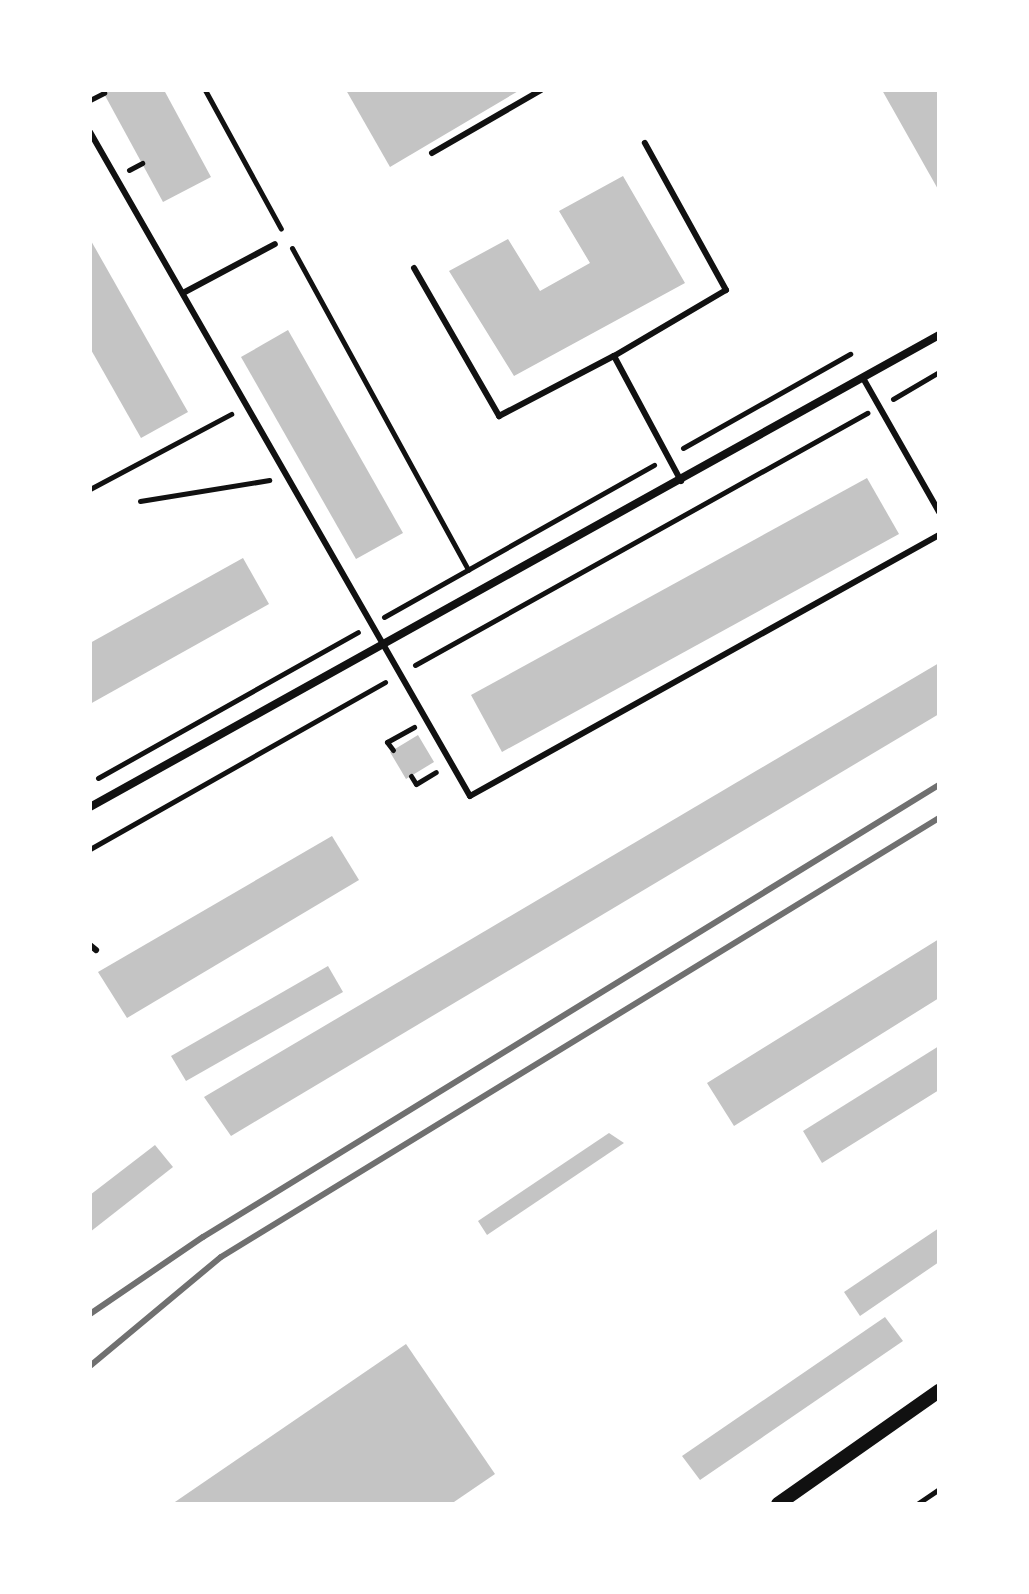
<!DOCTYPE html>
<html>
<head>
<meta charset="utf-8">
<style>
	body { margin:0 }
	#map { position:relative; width:1029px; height:1594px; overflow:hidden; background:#fff; font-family:"Noto Serif",serif }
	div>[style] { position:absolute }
	.building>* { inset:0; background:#c4c4c4 }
	.path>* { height:5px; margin:-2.5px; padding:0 2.5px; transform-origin:2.5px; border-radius:2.5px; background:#111 }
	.service>* { height:6px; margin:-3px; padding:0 3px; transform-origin:3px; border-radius:3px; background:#111 }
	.minor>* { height:8px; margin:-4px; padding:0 4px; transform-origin:4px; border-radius:4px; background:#111 }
	.tertiary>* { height:14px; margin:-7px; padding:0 7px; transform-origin:7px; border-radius:7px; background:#111 }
	.rail>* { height:6px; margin:-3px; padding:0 3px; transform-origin:3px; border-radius:3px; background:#707070 }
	span { translate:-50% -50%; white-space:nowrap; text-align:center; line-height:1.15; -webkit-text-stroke:8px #fff; paint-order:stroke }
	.frame { position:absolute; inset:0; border:92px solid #fff; pointer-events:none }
</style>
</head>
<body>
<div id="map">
	<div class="building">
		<div style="clip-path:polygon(102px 90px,164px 90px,211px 177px,163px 202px)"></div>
		<div style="clip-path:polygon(346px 90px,520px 90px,390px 167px)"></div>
		<div style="clip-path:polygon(882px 90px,939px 90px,939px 191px)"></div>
		<div style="clip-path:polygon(623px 176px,685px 283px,514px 376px,449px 271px,508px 239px,540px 291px,590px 263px,559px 211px)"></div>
		<div style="clip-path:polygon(90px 239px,188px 412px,141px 438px,90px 348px)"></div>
		<div style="clip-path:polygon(288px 330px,403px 533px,356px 559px,241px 357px)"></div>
		<div style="clip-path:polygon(867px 478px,899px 534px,502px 752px,471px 695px)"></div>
		<div style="clip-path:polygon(243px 558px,269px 604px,90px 704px,90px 643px)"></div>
		<div style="clip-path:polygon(939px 663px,939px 714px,231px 1136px,204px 1097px)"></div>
		<div style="clip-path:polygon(418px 735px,434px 762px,406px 779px,390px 752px)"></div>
		<div style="clip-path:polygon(332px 836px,359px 880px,127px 1018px,98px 972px)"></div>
		<div style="clip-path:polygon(939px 939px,939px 998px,734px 1126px,707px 1083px)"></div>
		<div style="clip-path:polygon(328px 966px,343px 992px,186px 1081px,171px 1056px)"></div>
		<div style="clip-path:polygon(939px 1046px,939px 1090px,822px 1163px,803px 1131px)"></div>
		<div style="clip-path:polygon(609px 1133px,624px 1143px,487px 1235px,478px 1221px)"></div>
		<div style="clip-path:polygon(155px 1145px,173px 1167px,90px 1232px,90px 1195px)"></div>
		<div style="clip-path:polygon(939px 1228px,939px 1262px,860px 1316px,844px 1292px)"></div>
		<div style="clip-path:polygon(885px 1317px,903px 1341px,700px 1480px,682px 1456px)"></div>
		<div style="clip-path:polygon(406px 1344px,495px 1474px,451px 1504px,172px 1504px)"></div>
	</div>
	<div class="path">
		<div style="left:205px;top:90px;width:158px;rotate:61.3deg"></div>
		<div style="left:90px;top:100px;width:16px;rotate:-27deg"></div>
		<div style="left:129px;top:170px;width:15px;rotate:-28deg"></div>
		<div style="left:292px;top:248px;width:367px;rotate:61.3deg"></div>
		<div style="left:893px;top:399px;width:53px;rotate:-30.4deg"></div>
		<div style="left:683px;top:448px;width:192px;rotate:-29.4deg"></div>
		<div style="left:90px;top:489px;width:160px;rotate:-28deg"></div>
		<div style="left:140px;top:501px;width:131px;rotate:-9.2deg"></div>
		<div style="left:384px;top:617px;width:310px;rotate:-29.4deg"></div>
		<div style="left:415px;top:665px;width:518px;rotate:-29.14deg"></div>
		<div style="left:393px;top:750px;width:10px;rotate:-127deg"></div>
		<div style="left:387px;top:742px;width:31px;rotate:-29deg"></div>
		<div style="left:411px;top:776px;width:9px;rotate:58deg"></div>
		<div style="left:416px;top:784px;width:23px;rotate:-31deg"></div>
		<div style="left:98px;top:778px;width:298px;rotate:-29.3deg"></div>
		<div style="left:90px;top:849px;width:339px;rotate:-29.5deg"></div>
		<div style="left:917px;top:1504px;width:27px;rotate:-34deg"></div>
	</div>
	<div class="service">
		<div style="left:90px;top:132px;width:765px;rotate:60.22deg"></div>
		<div style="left:470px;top:796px;width:537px;rotate:-29.1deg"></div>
		<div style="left:432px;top:153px;width:126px;rotate:-30deg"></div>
		<div style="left:414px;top:268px;width:171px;rotate:60.1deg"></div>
		<div style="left:499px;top:416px;width:130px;rotate:-27.6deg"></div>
		<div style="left:614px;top:356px;width:130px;rotate:-30.5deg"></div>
		<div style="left:726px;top:290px;width:168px;rotate:-118.9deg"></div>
		<div style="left:183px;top:293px;width:104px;rotate:-28deg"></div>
		<div style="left:614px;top:356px;width:142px;rotate:61.8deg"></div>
		<div style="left:863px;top:378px;width:154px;rotate:60.4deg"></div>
		<div style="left:90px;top:945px;width:8px;rotate:40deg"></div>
	</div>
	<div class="minor">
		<div style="left:90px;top:807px;width:971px;rotate:-29.07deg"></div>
	</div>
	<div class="tertiary">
		<div style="left:778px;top:1504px;width:197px;rotate:-35.1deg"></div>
	</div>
	<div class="rail">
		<div style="left:90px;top:1314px;width:137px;rotate:-34.3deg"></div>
		<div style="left:203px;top:1237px;width:864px;rotate:-31.56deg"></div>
		<div style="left:90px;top:1366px;width:170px;rotate:-39.8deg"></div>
		<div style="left:221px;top:1257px;width:842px;rotate:-31.44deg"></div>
	</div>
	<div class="frame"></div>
</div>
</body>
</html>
